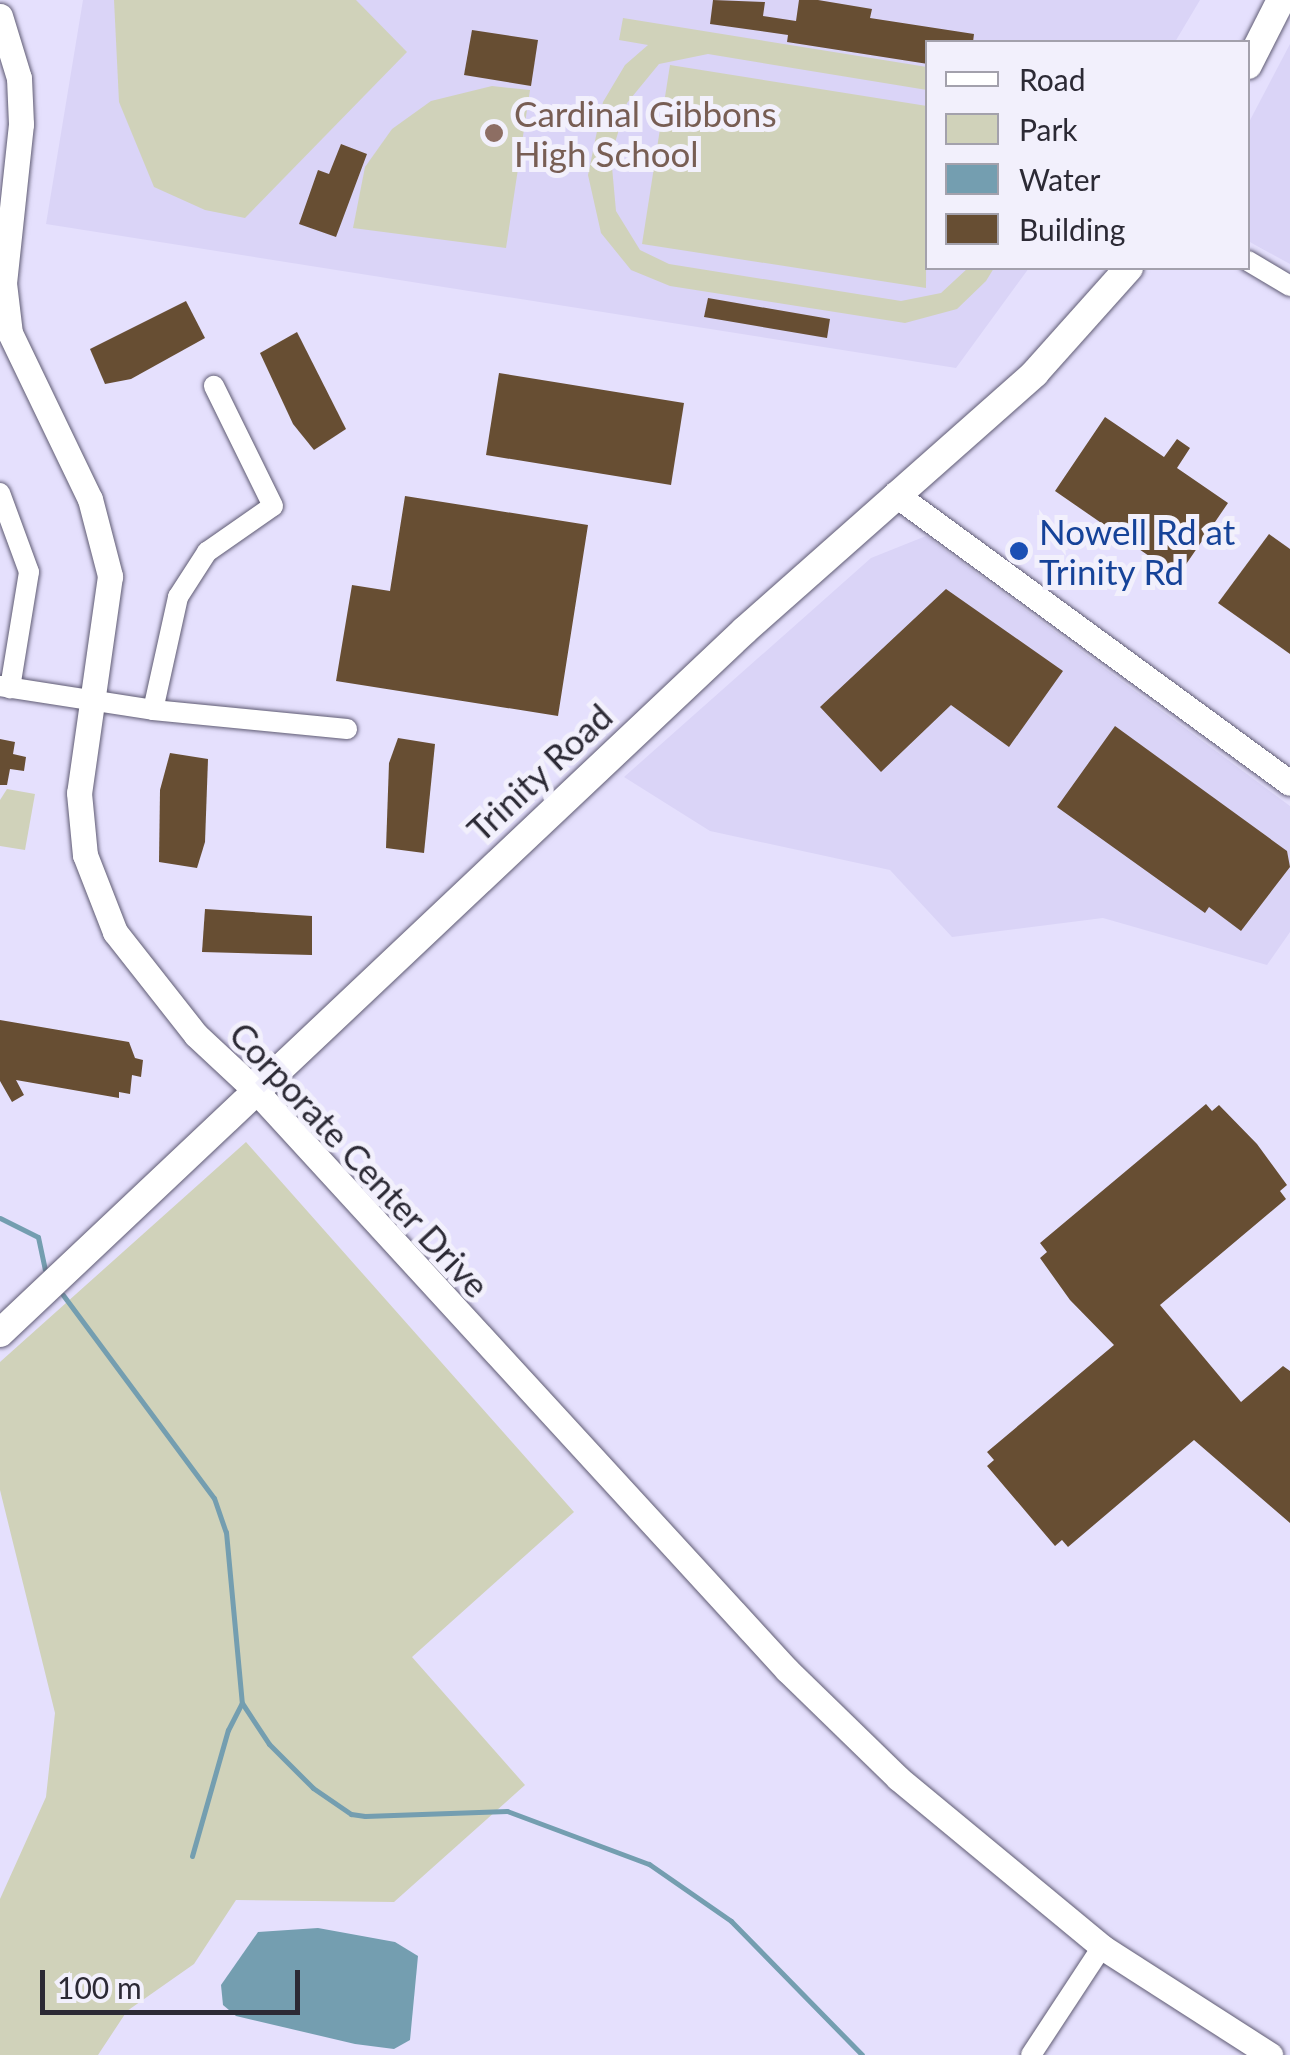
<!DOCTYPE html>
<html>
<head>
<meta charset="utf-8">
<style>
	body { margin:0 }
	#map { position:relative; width:1290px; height:2055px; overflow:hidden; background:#e5e0fd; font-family:Lato,sans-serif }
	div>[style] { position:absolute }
	.built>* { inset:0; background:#dad4f7 }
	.green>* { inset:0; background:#d0d2ba }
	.water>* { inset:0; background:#749eb0 }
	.stream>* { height:5px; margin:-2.5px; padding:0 2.5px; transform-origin:2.5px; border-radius:2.5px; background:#749eb0 }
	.building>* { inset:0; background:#674e33 }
	.roads { filter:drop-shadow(0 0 2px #5f5b73) drop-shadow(0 0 2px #5f5b73) }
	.minor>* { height:20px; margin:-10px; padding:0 10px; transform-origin:10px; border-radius:10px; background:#fff }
	.tertiary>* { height:25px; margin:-12.5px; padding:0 12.5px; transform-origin:12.5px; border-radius:12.5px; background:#fff }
	.secondary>* { height:28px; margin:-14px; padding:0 14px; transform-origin:14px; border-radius:14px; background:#fff }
	.dots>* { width:28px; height:28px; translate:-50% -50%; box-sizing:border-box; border:5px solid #f2f0fc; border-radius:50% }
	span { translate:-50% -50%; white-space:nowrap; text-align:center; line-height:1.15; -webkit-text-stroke:10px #f2f0fc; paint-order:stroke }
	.education-label { font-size:35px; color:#785e54 }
	.left { translate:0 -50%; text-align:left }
	.transit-label { font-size:35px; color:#164399 }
	.street-label { font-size:35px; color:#2c2a35 }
	.legend { position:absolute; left:925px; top:40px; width:325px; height:230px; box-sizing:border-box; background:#f2f0fc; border:2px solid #a3a1ac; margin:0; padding:12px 18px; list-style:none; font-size:30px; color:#2c2a35 }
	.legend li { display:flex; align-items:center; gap:20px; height:50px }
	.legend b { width:50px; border:2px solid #a3a1ac }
	.scale { position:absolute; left:40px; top:1970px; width:260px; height:45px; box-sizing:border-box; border:5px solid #2c2a35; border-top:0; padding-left:12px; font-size:30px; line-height:35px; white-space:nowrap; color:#2c2a35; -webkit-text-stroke:8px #f2f0fc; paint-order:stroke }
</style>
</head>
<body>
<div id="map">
	<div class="built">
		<div style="clip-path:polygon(83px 0,1200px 0,1175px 42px,928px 42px,928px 268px,1029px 268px,956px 368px,46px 224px)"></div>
		<div style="clip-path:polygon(1290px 44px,1290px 264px,1248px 241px,1248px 124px)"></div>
		<div style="clip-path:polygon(926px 536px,1290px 806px,1290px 932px,1267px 965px,1103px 918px,952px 937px,890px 870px,710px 831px,624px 777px,871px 558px)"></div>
	</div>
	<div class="green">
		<div style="clip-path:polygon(114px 0,356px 0,407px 52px,245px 218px,205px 210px,154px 187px,119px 102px)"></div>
		<div style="clip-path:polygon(623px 18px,927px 67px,927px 90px,708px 54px,659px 64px,627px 103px,611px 156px,616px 211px,640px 250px,669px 264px,901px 301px,941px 293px,968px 268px,994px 268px,986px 281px,957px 309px,905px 323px,670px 286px,631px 270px,601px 233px,588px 175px,603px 102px,625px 65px,648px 45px,619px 40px)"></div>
		<div style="clip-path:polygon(670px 65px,927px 106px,926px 288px,642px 244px)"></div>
		<div style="clip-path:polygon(492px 86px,530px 90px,506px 248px,353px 228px,365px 167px,392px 129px,431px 101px)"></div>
		<div style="clip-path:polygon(7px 789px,35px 794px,25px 850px,0 846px,0 800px)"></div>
		<div style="clip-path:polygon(246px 1142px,574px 1512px,412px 1657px,525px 1785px,394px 1902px,236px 1900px,194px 1964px,127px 2011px,98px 2055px,0 2055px,0 1899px,46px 1797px,55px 1713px,0 1490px,0 1362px)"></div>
	</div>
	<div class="water">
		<div style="clip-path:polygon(318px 1928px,395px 1942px,418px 1956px,410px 2040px,394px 2049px,355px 2044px,236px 2016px,223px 2005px,221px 1985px,258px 1932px)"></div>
	</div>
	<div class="stream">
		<div style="left:0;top:1218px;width:42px;rotate:26.6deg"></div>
		<div style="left:38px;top:1237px;width:33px;rotate:78deg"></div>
		<div style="left:63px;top:1295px;width:253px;rotate:53.4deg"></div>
		<div style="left:214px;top:1498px;width:36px;rotate:71deg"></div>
		<div style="left:226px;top:1532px;width:172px;rotate:84.7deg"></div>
		<div style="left:242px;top:1703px;width:49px;rotate:56.6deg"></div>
		<div style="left:269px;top:1744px;width:62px;rotate:45deg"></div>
		<div style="left:313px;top:1788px;width:46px;rotate:34.4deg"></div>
		<div style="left:351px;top:1814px;width:14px;rotate:8deg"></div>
		<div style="left:365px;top:1816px;width:142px;rotate:-2deg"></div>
		<div style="left:507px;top:1811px;width:152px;rotate:20.5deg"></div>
		<div style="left:649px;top:1864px;width:100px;rotate:34.8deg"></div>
		<div style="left:731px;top:1921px;width:187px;rotate:45.6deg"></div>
		<div style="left:192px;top:1856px;width:131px;rotate:-74.1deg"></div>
		<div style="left:228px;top:1730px;width:30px;rotate:-63deg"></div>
	</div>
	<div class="building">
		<div style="clip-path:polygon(713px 0,765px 2px,763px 16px,796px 21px,799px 0,818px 0,872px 9px,870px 18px,974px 34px,973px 42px,928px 42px,928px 64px,787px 42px,788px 35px,710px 24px)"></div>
		<div style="clip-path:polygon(472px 30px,538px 40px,531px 86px,464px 75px)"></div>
		<div style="clip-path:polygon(341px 144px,367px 154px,336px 237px,299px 224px,318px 170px,329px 174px)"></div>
		<div style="clip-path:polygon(708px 298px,830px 319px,827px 338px,704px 317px)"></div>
		<div style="clip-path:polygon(186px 301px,205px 338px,131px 379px,105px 384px,90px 349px)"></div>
		<div style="clip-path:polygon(297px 332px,346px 429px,314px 450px,293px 424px,260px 353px)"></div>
		<div style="clip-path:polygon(499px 373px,684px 403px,671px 485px,486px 455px)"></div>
		<div style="clip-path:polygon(1105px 417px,1164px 457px,1177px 439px,1190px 448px,1177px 468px,1228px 503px,1178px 576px,1055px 491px)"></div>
		<div style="clip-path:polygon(405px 496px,588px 525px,558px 716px,336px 681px,352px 585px,390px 591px)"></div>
		<div style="clip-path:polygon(1269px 534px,1290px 549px,1290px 654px,1218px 603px)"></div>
		<div style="clip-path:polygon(946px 589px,1063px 671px,1009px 747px,951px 705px,881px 772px,820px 707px)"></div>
		<div style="clip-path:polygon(1115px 726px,1287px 851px,1290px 867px,1241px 931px,1209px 907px,1205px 913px,1057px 807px)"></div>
		<div style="clip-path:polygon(398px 738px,435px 744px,424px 853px,386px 848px,389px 763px)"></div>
		<div style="clip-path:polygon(0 739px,15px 742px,13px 754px,26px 757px,24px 771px,10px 769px,7px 785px,0 785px)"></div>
		<div style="clip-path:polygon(170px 753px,208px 759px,205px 842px,197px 868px,159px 862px,160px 790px)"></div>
		<div style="clip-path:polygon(205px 909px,312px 916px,312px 955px,202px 952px)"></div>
		<div style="clip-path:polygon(0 1020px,129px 1042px,135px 1058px,143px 1060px,141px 1077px,132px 1075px,130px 1094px,119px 1092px,119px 1098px,16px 1080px,24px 1095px,12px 1102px,0 1081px)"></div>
		<div style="clip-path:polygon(1206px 1104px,1212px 1111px,1219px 1105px,1257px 1144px,1287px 1185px,1280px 1191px,1286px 1199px,1160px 1305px,1241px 1402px,1283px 1366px,1290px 1371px,1290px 1523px,1194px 1440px,1068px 1547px,1062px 1540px,1055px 1546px,987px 1466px,994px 1460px,987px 1452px,1114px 1345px,1070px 1300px,1040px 1258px,1047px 1252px,1040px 1243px)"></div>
	</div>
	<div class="roads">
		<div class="minor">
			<div style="left:1248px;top:261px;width:49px;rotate:30.8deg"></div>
			<div style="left:0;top:493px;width:84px;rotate:69.8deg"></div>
			<div style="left:29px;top:572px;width:118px;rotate:99.3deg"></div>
			<div style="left:0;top:686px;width:155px;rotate:8.9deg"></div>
			<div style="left:153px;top:710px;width:195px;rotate:5.6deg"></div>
			<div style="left:153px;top:710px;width:116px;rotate:-77.5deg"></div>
			<div style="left:178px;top:597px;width:54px;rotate:-57.2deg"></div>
			<div style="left:207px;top:552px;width:80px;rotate:-34.9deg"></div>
			<div style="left:273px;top:506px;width:134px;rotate:-116.2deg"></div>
			<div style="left:1031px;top:2055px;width:129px;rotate:-56.7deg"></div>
		</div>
		<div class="tertiary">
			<div style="left:0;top:16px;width:65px;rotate:73deg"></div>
			<div style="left:19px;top:78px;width:46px;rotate:87.5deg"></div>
			<div style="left:21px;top:124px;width:160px;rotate:96.1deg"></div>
			<div style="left:4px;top:283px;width:50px;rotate:83.2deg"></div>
			<div style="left:10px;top:333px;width:184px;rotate:64.3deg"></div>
			<div style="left:90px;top:499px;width:80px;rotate:75.4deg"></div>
			<div style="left:110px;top:576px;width:219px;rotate:98.1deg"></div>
			<div style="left:79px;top:793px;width:62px;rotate:84.5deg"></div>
			<div style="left:85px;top:855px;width:83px;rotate:68.7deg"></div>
			<div style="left:115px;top:932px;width:131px;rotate:51.8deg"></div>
			<div style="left:196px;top:1035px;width:81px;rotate:43deg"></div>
			<div style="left:255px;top:1090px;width:787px;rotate:47.47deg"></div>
			<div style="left:787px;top:1670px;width:155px;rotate:44.2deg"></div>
			<div style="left:898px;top:1778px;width:265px;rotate:39.6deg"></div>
			<div style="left:1102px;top:1947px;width:200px;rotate:32.7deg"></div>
			<div style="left:895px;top:494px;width:489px;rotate:36.2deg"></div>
		</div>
		<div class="secondary">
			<div style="left:1248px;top:65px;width:73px;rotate:-63.1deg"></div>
			<div style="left:0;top:1333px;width:1024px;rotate:-43.34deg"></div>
			<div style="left:745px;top:630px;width:387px;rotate:-41.5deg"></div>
			<div style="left:1035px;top:373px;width:141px;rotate:-48.2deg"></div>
		</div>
	</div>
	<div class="dots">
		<div style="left:494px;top:133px;background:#8d6e63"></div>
		<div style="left:1019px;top:551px;background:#1a4fb4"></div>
	</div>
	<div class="education-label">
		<span class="left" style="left:514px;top:133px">Cardinal Gibbons<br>High School</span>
	</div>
	<div class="transit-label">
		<span class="left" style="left:1039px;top:551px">Nowell Rd at<br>Trinity Rd</span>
	</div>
	<div class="street-label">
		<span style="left:539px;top:772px;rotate:-43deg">Trinity Road</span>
		<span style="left:360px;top:1159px;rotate:47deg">Corporate Center Drive</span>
	</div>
	<ul class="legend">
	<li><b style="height:12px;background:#fff"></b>Road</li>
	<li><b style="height:28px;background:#d0d2ba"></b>Park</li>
	<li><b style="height:28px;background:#749eb0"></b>Water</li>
	<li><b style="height:28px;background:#674e33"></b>Building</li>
	</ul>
	<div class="scale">100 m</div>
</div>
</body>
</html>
